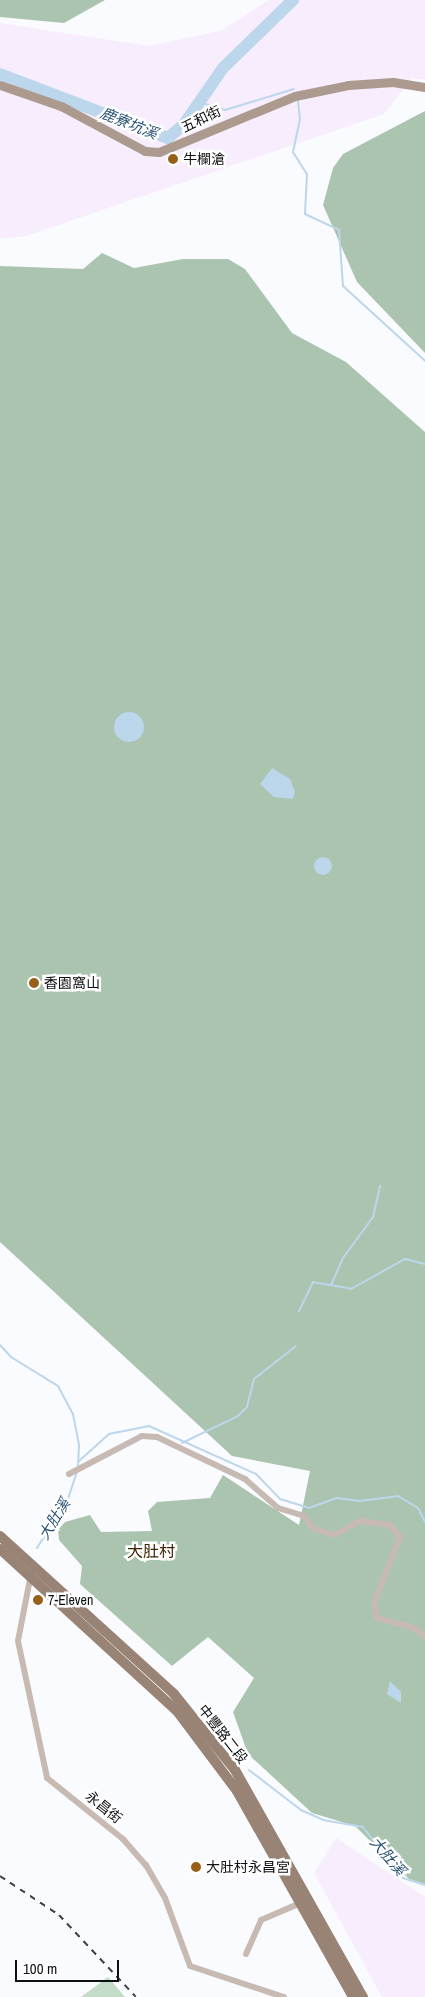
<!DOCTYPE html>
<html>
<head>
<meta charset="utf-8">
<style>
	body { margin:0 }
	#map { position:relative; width:425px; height:1997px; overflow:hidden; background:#fafbff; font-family:"Archivo Narrow","Noto Sans TC",sans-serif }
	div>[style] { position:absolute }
	.industrial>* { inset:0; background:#f7edfd }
	.green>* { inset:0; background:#c2dcc7 }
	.forest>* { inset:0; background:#abc4af }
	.water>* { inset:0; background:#bcd6eb }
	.round { border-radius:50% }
	.stream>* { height:2px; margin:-1px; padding:0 1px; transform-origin:1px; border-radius:1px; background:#bcd6eb }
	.river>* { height:12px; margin:-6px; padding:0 6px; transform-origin:6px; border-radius:6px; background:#bcd6eb }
	.street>* { height:6px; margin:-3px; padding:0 3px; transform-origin:3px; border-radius:3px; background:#c7bab2 }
	.secondary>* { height:9px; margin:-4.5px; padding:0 4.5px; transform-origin:4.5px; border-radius:4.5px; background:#ac9a8f }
	.primary>* { height:10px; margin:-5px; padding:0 5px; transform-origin:5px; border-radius:5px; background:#998375 }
	.rail>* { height:2px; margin-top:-1px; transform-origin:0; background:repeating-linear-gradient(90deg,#3f4044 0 6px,transparent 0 12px) }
	.dots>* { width:14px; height:14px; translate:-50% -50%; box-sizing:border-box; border:2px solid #fff; border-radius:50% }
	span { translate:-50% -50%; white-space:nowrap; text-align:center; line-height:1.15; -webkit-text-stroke:5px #fff; paint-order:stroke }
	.street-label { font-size:14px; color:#0f1013 }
	.poi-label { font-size:14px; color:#0f1013 }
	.left { translate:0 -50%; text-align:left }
	.water-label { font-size:15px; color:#295272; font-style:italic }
	.quarter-label { font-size:16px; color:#3f2504 }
	.scale { position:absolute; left:15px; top:1960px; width:104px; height:22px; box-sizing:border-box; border:2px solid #0f1013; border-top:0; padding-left:6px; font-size:15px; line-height:18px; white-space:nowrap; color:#0f1013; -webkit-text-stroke:4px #fff; paint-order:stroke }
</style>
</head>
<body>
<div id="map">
	<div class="industrial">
		<div style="clip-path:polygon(269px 0,425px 0,425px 80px,412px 78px,384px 114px,26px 236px,0 239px,0 23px,149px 46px,220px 31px)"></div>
		<div style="clip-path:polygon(336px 1838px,425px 1897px,425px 1997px,382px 1997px,314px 1873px)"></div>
	</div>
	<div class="green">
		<div style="clip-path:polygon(108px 1977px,125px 1997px,81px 1997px)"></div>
	</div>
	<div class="forest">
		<div style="clip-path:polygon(0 0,105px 0,64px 23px,0 17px)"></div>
		<div style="clip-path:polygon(425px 111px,425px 353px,357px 282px,323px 205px,333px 168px,343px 154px)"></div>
		<div style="clip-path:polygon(102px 253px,134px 268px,183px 259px,228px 259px,245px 269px,292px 333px,346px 362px,425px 432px,425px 1884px,409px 1879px,355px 1826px,312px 1813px,248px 1754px,233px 1712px,254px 1678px,208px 1637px,172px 1666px,80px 1584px,82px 1566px,59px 1540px,58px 1530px,65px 1522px,90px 1515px,101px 1532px,152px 1531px,148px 1511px,157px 1502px,210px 1498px,223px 1475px,299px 1525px,310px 1471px,232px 1456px,0 1242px,0 266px,83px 269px)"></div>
	</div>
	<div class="water">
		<div class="round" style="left:114px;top:712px;width:30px;height:30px"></div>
		<div style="clip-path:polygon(272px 768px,290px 779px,295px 792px,293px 799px,274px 797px,260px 784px)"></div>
		<div class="round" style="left:314px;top:857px;width:18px;height:18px"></div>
		<div style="clip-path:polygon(390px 1681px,401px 1692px,401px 1703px,387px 1694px)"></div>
	</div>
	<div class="stream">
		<div style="left:298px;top:101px;width:18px;rotate:84deg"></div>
		<div style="left:300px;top:119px;width:34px;rotate:102deg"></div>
		<div style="left:293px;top:152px;width:26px;rotate:58deg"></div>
		<div style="left:307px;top:174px;width:40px;rotate:92.9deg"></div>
		<div style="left:305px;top:214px;width:38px;rotate:25deg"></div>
		<div style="left:339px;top:230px;width:56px;rotate:85.9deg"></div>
		<div style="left:343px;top:286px;width:111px;rotate:42.4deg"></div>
		<div style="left:199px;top:102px;width:27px;rotate:17deg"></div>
		<div style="left:225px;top:110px;width:72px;rotate:-16.9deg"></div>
		<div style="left:331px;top:1285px;width:30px;rotate:-66deg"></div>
		<div style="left:343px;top:1258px;width:51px;rotate:-53.8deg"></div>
		<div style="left:373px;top:1217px;width:32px;rotate:-77deg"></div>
		<div style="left:299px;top:1311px;width:32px;rotate:-64deg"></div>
		<div style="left:313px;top:1282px;width:39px;rotate:10deg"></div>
		<div style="left:351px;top:1289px;width:62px;rotate:-29.1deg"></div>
		<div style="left:405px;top:1259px;width:21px;rotate:14deg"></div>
		<div style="left:0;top:1345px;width:16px;rotate:47deg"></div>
		<div style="left:11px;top:1357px;width:55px;rotate:31.7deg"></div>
		<div style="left:58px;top:1386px;width:32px;rotate:62deg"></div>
		<div style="left:73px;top:1414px;width:33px;rotate:79deg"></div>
		<div style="left:79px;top:1446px;width:21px;rotate:93deg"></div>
		<div style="left:182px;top:1443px;width:62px;rotate:-25.7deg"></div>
		<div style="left:238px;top:1416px;width:13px;rotate:-45deg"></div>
		<div style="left:247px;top:1407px;width:29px;rotate:-76deg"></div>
		<div style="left:254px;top:1379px;width:53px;rotate:-38.2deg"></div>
		<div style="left:79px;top:1461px;width:40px;rotate:-42deg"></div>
		<div style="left:109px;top:1434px;width:41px;rotate:-11.3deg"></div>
		<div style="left:149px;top:1426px;width:117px;rotate:24.2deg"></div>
		<div style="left:256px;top:1474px;width:35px;rotate:46deg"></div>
		<div style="left:280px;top:1499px;width:30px;rotate:17deg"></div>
		<div style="left:309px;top:1508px;width:30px;rotate:-20deg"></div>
		<div style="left:337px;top:1498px;width:22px;rotate:8deg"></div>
		<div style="left:359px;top:1501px;width:39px;rotate:-7deg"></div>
		<div style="left:398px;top:1496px;width:23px;rotate:31deg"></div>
		<div style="left:418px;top:1508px;width:16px;rotate:63deg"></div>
		<div style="left:37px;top:1548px;width:58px;rotate:-57.7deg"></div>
		<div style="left:68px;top:1499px;width:28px;rotate:-72deg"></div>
		<div style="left:249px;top:1770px;width:66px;rotate:37.6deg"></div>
		<div style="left:301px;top:1810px;width:24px;rotate:24deg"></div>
		<div style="left:323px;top:1820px;width:41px;rotate:9.9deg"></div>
		<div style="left:363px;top:1827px;width:65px;rotate:51.9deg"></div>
		<div style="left:403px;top:1878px;width:23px;rotate:18deg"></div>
	</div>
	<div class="river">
		<div style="left:0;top:74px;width:180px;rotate:20.9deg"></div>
		<div style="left:168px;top:138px;width:23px;rotate:-41deg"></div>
		<div style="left:185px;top:123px;width:67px;rotate:-55.4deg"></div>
		<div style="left:223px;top:68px;width:98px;rotate:-44.2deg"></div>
	</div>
	<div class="street">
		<div style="left:69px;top:1474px;width:82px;rotate:-27.5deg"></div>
		<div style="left:142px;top:1436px;width:15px;rotate:4deg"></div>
		<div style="left:157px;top:1437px;width:98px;rotate:25.5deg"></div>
		<div style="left:245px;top:1479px;width:44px;rotate:41.3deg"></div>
		<div style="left:278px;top:1508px;width:27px;rotate:17deg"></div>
		<div style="left:304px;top:1516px;width:14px;rotate:56deg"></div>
		<div style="left:312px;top:1528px;width:24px;rotate:17deg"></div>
		<div style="left:335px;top:1535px;width:28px;rotate:-30deg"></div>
		<div style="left:359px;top:1521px;width:31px;rotate:7deg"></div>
		<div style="left:390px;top:1525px;width:16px;rotate:50deg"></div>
		<div style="left:400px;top:1537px;width:68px;rotate:111.6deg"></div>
		<div style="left:375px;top:1600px;width:18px;rotate:87deg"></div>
		<div style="left:376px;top:1618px;width:37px;rotate:14deg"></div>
		<div style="left:412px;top:1627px;width:16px;rotate:35deg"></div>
		<div style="left:31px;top:1574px;width:68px;rotate:101deg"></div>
		<div style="left:18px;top:1641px;width:140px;rotate:78deg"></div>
		<div style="left:47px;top:1778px;width:97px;rotate:38.8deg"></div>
		<div style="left:123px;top:1839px;width:35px;rotate:49deg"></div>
		<div style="left:146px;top:1865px;width:38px;rotate:60deg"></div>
		<div style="left:165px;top:1898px;width:72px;rotate:69.8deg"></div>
		<div style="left:190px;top:1966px;width:99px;rotate:18.3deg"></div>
		<div style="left:246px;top:1954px;width:37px;rotate:-66deg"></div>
		<div style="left:261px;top:1920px;width:46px;rotate:-23.2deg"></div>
	</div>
	<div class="secondary">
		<div style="left:0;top:85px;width:65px;rotate:19deg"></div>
		<div style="left:61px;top:106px;width:95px;rotate:28.2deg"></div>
		<div style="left:145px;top:151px;width:14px;rotate:4deg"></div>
		<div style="left:159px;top:152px;width:147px;rotate:-22.4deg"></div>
		<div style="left:295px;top:96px;width:54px;rotate:-11.7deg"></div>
		<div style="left:348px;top:85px;width:45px;rotate:-3.8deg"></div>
		<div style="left:393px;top:82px;width:32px;rotate:9deg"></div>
	</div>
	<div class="primary">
		<div style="left:0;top:1536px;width:235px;rotate:42.2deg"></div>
		<div style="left:174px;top:1694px;width:97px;rotate:51.2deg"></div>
		<div style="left:235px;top:1770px;width:261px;rotate:60.6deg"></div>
		<div style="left:0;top:1549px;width:240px;rotate:42.5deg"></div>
		<div style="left:177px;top:1711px;width:100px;rotate:53.1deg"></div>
		<div style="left:237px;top:1791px;width:236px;rotate:60.6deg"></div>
	</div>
	<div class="rail">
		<div style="left:0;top:1876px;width:71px;rotate:33.5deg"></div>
		<div style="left:59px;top:1915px;width:112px;rotate:46.8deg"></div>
	</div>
	<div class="dots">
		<div style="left:173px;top:159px;background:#976019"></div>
		<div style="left:34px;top:983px;background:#976019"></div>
		<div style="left:38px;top:1600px;background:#976019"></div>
		<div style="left:196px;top:1867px;background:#976019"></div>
	</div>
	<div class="street-label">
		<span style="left:201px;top:119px;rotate:-26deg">五和街</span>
		<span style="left:223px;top:1734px;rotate:52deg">中豐路二段</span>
		<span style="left:104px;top:1807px;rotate:39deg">永昌街</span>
	</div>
	<div class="poi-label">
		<span class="left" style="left:183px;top:159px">牛欄滄</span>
		<span class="left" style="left:44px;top:983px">香園窩山</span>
		<span class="left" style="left:48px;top:1600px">7-Eleven</span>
		<span class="left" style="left:206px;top:1867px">大肚村永昌宮</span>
	</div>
	<div class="water-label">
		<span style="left:129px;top:123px;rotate:22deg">鹿寮坑溪</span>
		<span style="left:54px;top:1519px;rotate:-58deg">大肚溪</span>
		<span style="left:388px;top:1856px;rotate:49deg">大肚溪</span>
	</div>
	<div class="quarter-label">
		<span style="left:151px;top:1551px">大肚村</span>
	</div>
	<div class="scale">100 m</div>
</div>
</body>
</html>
